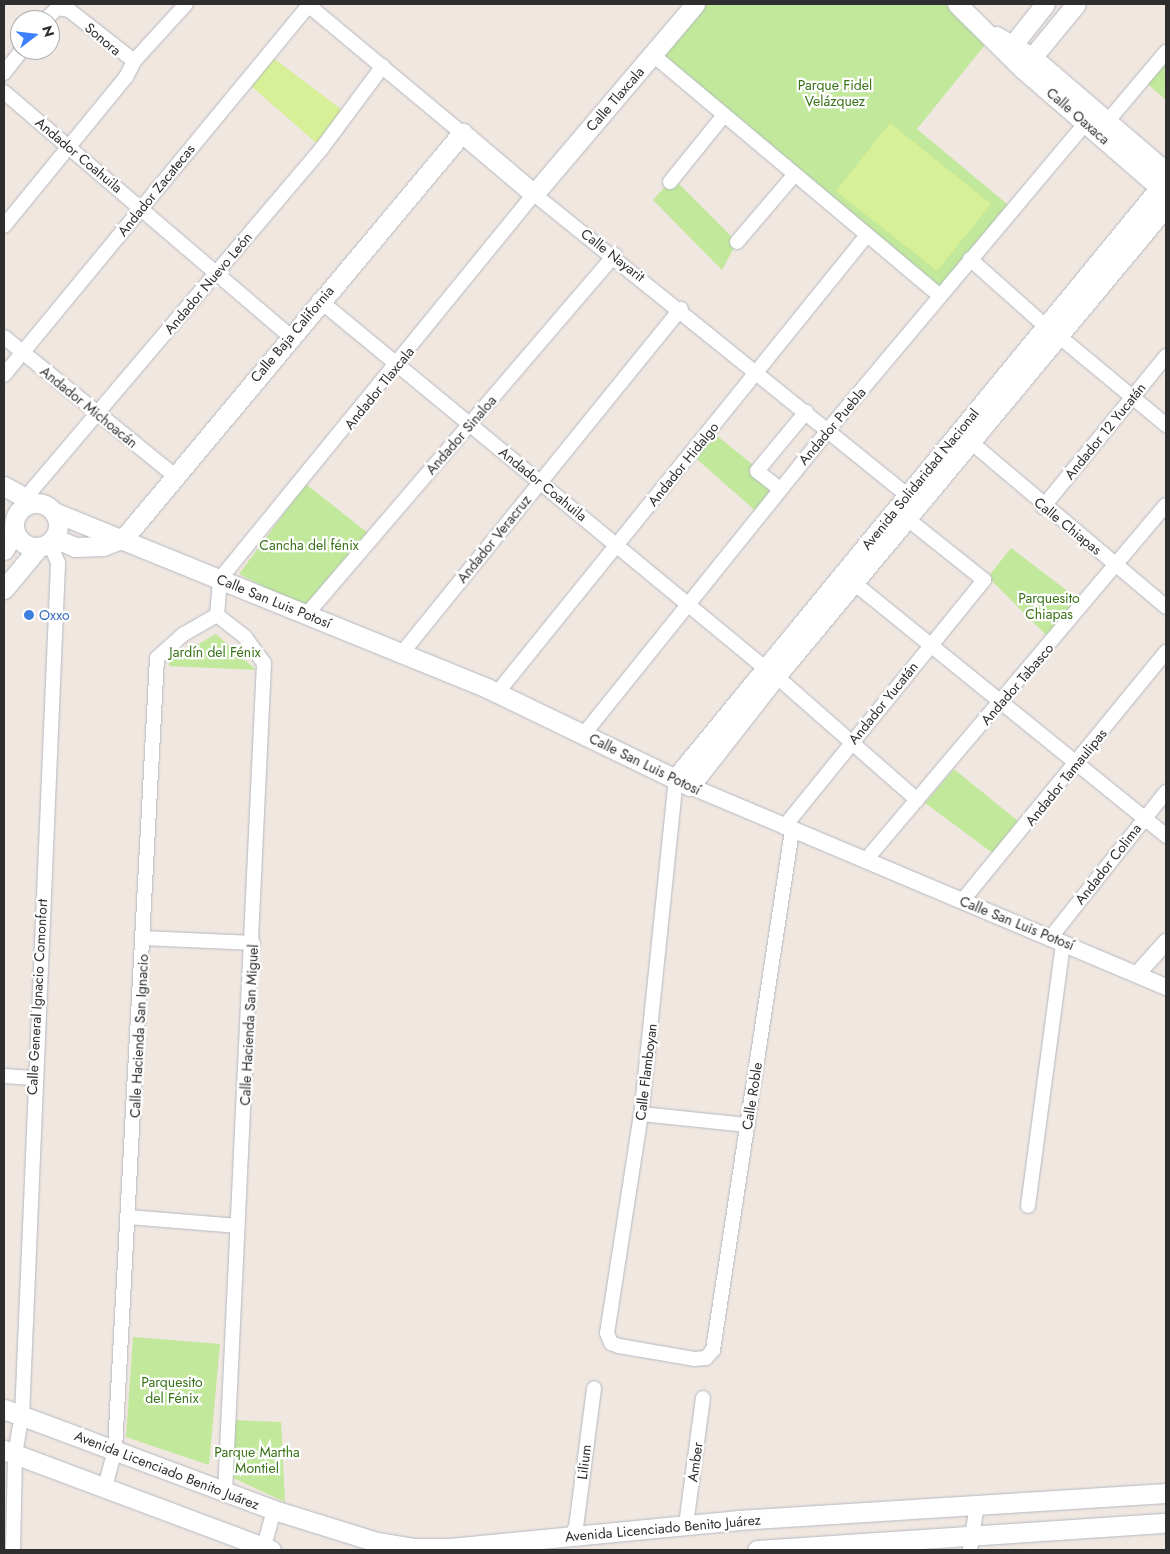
<!DOCTYPE html>
<html>
<head>
<meta charset="utf-8">
<style>
	body { margin:0 }
	#map { position:relative; width:1170px; height:1554px; overflow:hidden; background:#f0e7e0; font-family:Jost,sans-serif }
	div>[style] { position:absolute }
	.green>* { inset:0; background:#c1e89b }
	.pitch>* { inset:0; background:#d7ef96 }
	.roads { filter:drop-shadow(0 0 1px #b4b8c2) drop-shadow(0 0 1px #b4b8c2) }
	.minor>* { height:14px; margin:-7px; padding:0 7px; transform-origin:7px; border-radius:7px; background:#fff }
	.tertiary>* { height:16px; margin:-8px; padding:0 8px; transform-origin:8px; border-radius:8px; background:#fff }
	.secondary>* { height:19px; margin:-9.5px; padding:0 9.5px; transform-origin:9.5px; border-radius:9.5px; background:#fff }
	.secondary>.ring { margin:-9.5px; padding:0; box-sizing:content-box; background:none; border:19px solid #fff; border-radius:50% }
	.dots>* { width:14px; height:14px; translate:-50% -50%; box-sizing:border-box; border:2px solid #fff; border-radius:50% }
	span { translate:-50% -50%; white-space:nowrap; text-align:center; line-height:1.15; -webkit-text-stroke:4.5px #fff; paint-order:stroke }
	.street-label { font-size:14px; color:#2e2e2e }
	.park-label { font-size:14px; color:#387117 }
	.shop-label { font-size:14px; color:#366cbe }
	.left { translate:0 -50%; text-align:left }
	.frame { position:absolute; inset:0; border:5px solid #2e2e2e; pointer-events:none }
	.north { position:absolute; left:10px; top:10px; width:50px; height:50px; box-sizing:border-box; background:#fff; border:1px solid #ababab; border-radius:50%; rotate:74deg; font-size:14px; font-weight:700; line-height:20px; text-align:center; color:#2e2e2e }
	.north::after { content:''; display:block; margin:auto; width:18px; height:22px; background:#3e80ff; clip-path:polygon(50% 0,100% 100%,50% 72%,0 100%) }
</style>
</head>
<body>
<div id="map">
	<div class="green">
		<div style="clip-path:polygon(695px 4px,957px 4px,993px 35px,917px 129px,1013px 209px,940px 296px,653px 55px)"></div>
		<div style="clip-path:polygon(1166px 59px,1166px 100px,1145px 82px)"></div>
		<div style="clip-path:polygon(673px 178px,737px 242px,722px 270px,653px 200px)"></div>
		<div style="clip-path:polygon(710px 430px,779px 486px,758px 513px,691px 454px)"></div>
		<div style="clip-path:polygon(306px 484px,369px 534px,306px 608px,239px 574px)"></div>
		<div style="clip-path:polygon(1011px 548px,1082px 602px,1050px 639px,988px 577px)"></div>
		<div style="clip-path:polygon(216px 634px,256px 670px,169px 666px,169px 661px)"></div>
		<div style="clip-path:polygon(954px 769px,1018px 821px,994px 854px,925px 803px)"></div>
		<div style="clip-path:polygon(133px 1337px,220px 1344px,209px 1465px,126px 1437px)"></div>
		<div style="clip-path:polygon(233px 1420px,281px 1422px,285px 1502px,231px 1477px)"></div>
	</div>
	<div class="pitch">
		<div style="clip-path:polygon(268px 54px,346px 113px,322px 148px,243px 79px)"></div>
		<div style="clip-path:polygon(890px 123px,991px 204px,937px 271px,836px 191px)"></div>
	</div>
	<div class="roads">
		<div class="minor">
			<div style="left:307px;top:4px;width:202px;rotate:39.8deg"></div>
			<div style="left:58px;top:8px;width:11px;rotate:10deg"></div>
			<div style="left:69px;top:10px;width:83px;rotate:38.1deg"></div>
			<div style="left:45px;top:20px;width:18px;rotate:-43deg"></div>
			<div style="left:653px;top:55px;width:375px;rotate:40deg"></div>
			<div style="left:134px;top:61px;width:77px;rotate:-47.6deg"></div>
			<div style="left:4px;top:73px;width:29px;rotate:-52deg"></div>
			<div style="left:4px;top:92px;width:376px;rotate:40.5deg"></div>
			<div style="left:1107px;top:122px;width:92px;rotate:-49.9deg"></div>
			<div style="left:670px;top:182px;width:86px;rotate:-51.1deg"></div>
			<div style="left:4px;top:226px;width:193px;rotate:-50.7deg"></div>
			<div style="left:126px;top:77px;width:18px;rotate:-63deg"></div>
			<div style="left:737px;top:242px;width:89px;rotate:-49.5deg"></div>
			<div style="left:970px;top:259px;width:99px;rotate:41.7deg"></div>
			<div style="left:319px;top:300px;width:578px;rotate:39.53deg"></div>
			<div style="left:4px;top:337px;width:220px;rotate:39.1deg"></div>
			<div style="left:1060px;top:337px;width:138px;rotate:39.7deg"></div>
			<div style="left:4px;top:375px;width:480px;rotate:-50.5deg"></div>
			<div style="left:972px;top:443px;width:254px;rotate:40.2deg"></div>
			<div style="left:780px;top:489px;width:29px;rotate:-142deg"></div>
			<div style="left:757px;top:471px;width:77px;rotate:-50.3deg"></div>
			<div style="left:27px;top:496px;width:456px;rotate:-49.7deg"></div>
			<div style="left:322px;top:148px;width:102px;rotate:-53.4deg"></div>
			<div style="left:1043px;top:507px;width:195px;rotate:-50.8deg"></div>
			<div style="left:854px;top:583px;width:402px;rotate:39deg"></div>
			<div style="left:307px;top:614px;width:473px;rotate:-49.4deg"></div>
			<div style="left:217px;top:615px;width:36px;rotate:-85deg"></div>
			<div style="left:220px;top:579px;width:497px;rotate:-50.8deg"></div>
			<div style="left:534px;top:194px;width:489px;rotate:38.9deg"></div>
			<div style="left:217px;top:615px;width:36px;rotate:38deg"></div>
			<div style="left:245px;top:637px;width:32px;rotate:54deg"></div>
			<div style="left:264px;top:663px;width:830px;rotate:92.69deg"></div>
			<div style="left:402px;top:653px;width:443px;rotate:-51deg"></div>
			<div style="left:776px;top:676px;width:188px;rotate:41.3deg"></div>
			<div style="left:497px;top:693px;width:589px;rotate:-51.07deg"></div>
			<div style="left:584px;top:734px;width:390px;rotate:-51.2deg"></div>
			<div style="left:828px;top:430px;width:402px;rotate:-50deg"></div>
			<div style="left:676px;top:778px;width:338px;rotate:95.9deg"></div>
			<div style="left:641px;top:1114px;width:222px;rotate:98.8deg"></div>
			<div style="left:607px;top:1333px;width:11px;rotate:68deg"></div>
			<div style="left:611px;top:1343px;width:9px;rotate:21deg"></div>
			<div style="left:619px;top:1346px;width:76px;rotate:9.8deg"></div>
			<div style="left:694px;top:1359px;width:12px;rotate:-5deg"></div>
			<div style="left:706px;top:1358px;width:11px;rotate:-49deg"></div>
			<div style="left:713px;top:1350px;width:525px;rotate:-81.35deg"></div>
			<div style="left:784px;top:827px;width:318px;rotate:-51deg"></div>
			<div style="left:984px;top:580px;width:107px;rotate:-141.4deg"></div>
			<div style="left:865px;top:861px;width:466px;rotate:-49.8deg"></div>
			<div style="left:962px;top:901px;width:322px;rotate:-50.7deg"></div>
			<div style="left:1051px;top:937px;width:185px;rotate:-51.6deg"></div>
			<div style="left:144px;top:938px;width:109px;rotate:2.6deg"></div>
			<div style="left:4px;top:1076px;width:29px;rotate:4deg"></div>
			<div style="left:641px;top:1114px;width:107px;rotate:5.9deg"></div>
			<div style="left:1028px;top:1206px;width:266px;rotate:-82.4deg"></div>
			<div style="left:129px;top:1217px;width:109px;rotate:4.7deg"></div>
			<div style="left:105px;top:1487px;width:39px;rotate:-75deg"></div>
			<div style="left:115px;top:1449px;width:792px;rotate:-86.96deg"></div>
			<div style="left:157px;top:658px;width:36px;rotate:-42deg"></div>
			<div style="left:184px;top:634px;width:38px;rotate:-30deg"></div>
			<div style="left:686px;top:1525px;width:128px;rotate:-82.4deg"></div>
			<div style="left:575px;top:1535px;width:148px;rotate:-82.6deg"></div>
			<div style="left:13px;top:1550px;width:96px;rotate:-88.8deg"></div>
			<div style="left:15px;top:1454px;width:39px;rotate:-80deg"></div>
			<div style="left:22px;top:1416px;width:854px;rotate:-87.58deg"></div>
			<div style="left:58px;top:563px;width:22px;rotate:-112deg"></div>
			<div style="left:263px;top:1550px;width:41px;rotate:-74.6deg"></div>
			<div style="left:970px;top:1550px;width:47px;rotate:-81.3deg"></div>
		</div>
		<div class="tertiary">
			<div style="left:690px;top:786px;width:517px;rotate:22.89deg"></div>
			<div style="left:1138px;top:973px;width:42px;rotate:-47.9deg"></div>
		</div>
		<div class="secondary">
			<div style="left:957px;top:4px;width:93px;rotate:44.6deg"></div>
			<div style="left:1023px;top:69px;width:189px;rotate:40.9deg"></div>
			<div style="left:996px;top:36px;width:42px;rotate:30.3deg"></div>
			<div style="left:1032px;top:57px;width:177px;rotate:40.6deg"></div>
			<div style="left:1007px;top:52px;width:61px;rotate:-51.6deg"></div>
			<div style="left:1025px;top:66px;width:80px;rotate:-50.6deg"></div>
			<div style="left:4px;top:486px;width:35px;rotate:29deg"></div>
			<div class="ring" style="left:14px;top:503px;width:25px;height:25px"></div>
			<div style="left:54px;top:512px;width:467px;rotate:22.1deg"></div>
			<div style="left:487px;top:688px;width:225px;rotate:25.8deg"></div>
			<div style="left:690px;top:786px;width:140px;rotate:-52deg"></div>
			<div style="left:776px;top:676px;width:611px;rotate:-50.31deg"></div>
			<div style="left:54px;top:538px;width:23px;rotate:23deg"></div>
			<div style="left:75px;top:547px;width:28px;rotate:-2deg"></div>
			<div style="left:103px;top:546px;width:22px;rotate:-21deg"></div>
			<div style="left:124px;top:538px;width:528px;rotate:-50.15deg"></div>
			<div style="left:462px;top:133px;width:94px;rotate:40.3deg"></div>
			<div style="left:534px;top:194px;width:249px;rotate:-49.7deg"></div>
			<div style="left:4px;top:550px;width:21px;rotate:-62deg"></div>
			<div style="left:4px;top:589px;width:53px;rotate:-50.3deg"></div>
			<div style="left:676px;top:778px;width:773px;rotate:-50.67deg"></div>
			<div style="left:4px;top:1409px;width:288px;rotate:20.5deg"></div>
			<div style="left:274px;top:1510px;width:108px;rotate:17.3deg"></div>
			<div style="left:377px;top:1542px;width:37px;rotate:9deg"></div>
			<div style="left:414px;top:1548px;width:35px"></div>
			<div style="left:449px;top:1548px;width:290px;rotate:-5.5deg"></div>
			<div style="left:738px;top:1520px;width:429px;rotate:-3.6deg"></div>
			<div style="left:4px;top:1450px;width:285px;rotate:20.5deg"></div>
			<div style="left:757px;top:1550px;width:410px;rotate:-3.8deg"></div>
		</div>
	</div>
	<div class="dots">
		<div style="left:29px;top:615px;background:#3f7fe0"></div>
	</div>
	<div class="street-label">
		<span style="left:103px;top:39px;rotate:40deg">Sonora</span>
		<span style="left:615px;top:99px;rotate:-49deg">Calle Tlaxcala</span>
		<span style="left:1078px;top:116px;rotate:41deg">Calle Oaxaca</span>
		<span style="left:79px;top:155px;rotate:40deg">Andador Coahuila</span>
		<span style="left:156px;top:190px;rotate:-51deg">Andador Zacatecas</span>
		<span style="left:613px;top:255px;rotate:38deg">Calle Nayarit</span>
		<span style="left:208px;top:283px;rotate:-50deg">Andador Nuevo León</span>
		<span style="left:292px;top:334px;rotate:-50deg">Calle Baja California</span>
		<span style="left:379px;top:388px;rotate:-51deg">Andador Tlaxcala</span>
		<span style="left:89px;top:407px;rotate:39deg">Andador Michoacán</span>
		<span style="left:832px;top:426px;rotate:-50deg">Andador Puebla</span>
		<span style="left:1105px;top:431px;rotate:-51deg">Andador 12 Yucatán</span>
		<span style="left:461px;top:435px;rotate:-49deg">Andador Sinaloa</span>
		<span style="left:683px;top:464px;rotate:-51deg">Andador Hidalgo</span>
		<span style="left:920px;top:479px;rotate:-51deg">Avenida Solidaridad Nacional</span>
		<span style="left:543px;top:484px;rotate:39deg">Andador Coahuila</span>
		<span style="left:1068px;top:526px;rotate:39deg">Calle Chiapas</span>
		<span style="left:494px;top:539px;rotate:-51deg">Andador Veracruz</span>
		<span style="left:274px;top:601px;rotate:22deg">Calle San Luis Potosí</span>
		<span style="left:1017px;top:684px;rotate:-49deg">Andador Tabasco</span>
		<span style="left:883px;top:703px;rotate:-51deg">Andador Yucatán</span>
		<span style="left:645px;top:764px;rotate:26deg">Calle San Luis Potosí</span>
		<span style="left:1066px;top:777px;rotate:-51deg">Andador Tamaulipas</span>
		<span style="left:1108px;top:864px;rotate:-52deg">Andador Colima</span>
		<span style="left:1017px;top:923px;rotate:22deg">Calle San Luis Potosí</span>
		<span style="left:37px;top:997px;rotate:-87deg">Calle General Ignacio Comonfort</span>
		<span style="left:249px;top:1025px;rotate:-87deg">Calle Hacienda San Miguel</span>
		<span style="left:139px;top:1036px;rotate:-87deg">Calle Hacienda San Ignacio</span>
		<span style="left:646px;top:1072px;rotate:-83deg">Calle Flamboyan</span>
		<span style="left:752px;top:1096px;rotate:-81deg">Calle Roble</span>
		<span style="left:584px;top:1462px;rotate:-83deg">Lilium</span>
		<span style="left:695px;top:1462px;rotate:-82deg">Amber</span>
		<span style="left:167px;top:1470px;rotate:21deg">Avenida Licenciado Benito Juárez</span>
		<span style="left:663px;top:1528px;rotate:-5deg">Avenida Licenciado Benito Juárez</span>
	</div>
	<div class="park-label">
		<span style="left:835px;top:93px">Parque Fidel<br>Velázquez</span>
		<span style="left:309px;top:545px">Cancha del fénix</span>
		<span style="left:1049px;top:606px">Parquesito<br>Chiapas</span>
		<span style="left:215px;top:652px">Jardín del Fénix</span>
		<span style="left:172px;top:1390px">Parquesito<br>del Fénix</span>
		<span style="left:257px;top:1460px">Parque Martha<br>Montiel</span>
	</div>
	<div class="shop-label">
		<span class="left" style="left:39px;top:615px">Oxxo</span>
	</div>
	<div class="frame"></div>
	<div class="north">N</div>
</div>
</body>
</html>
